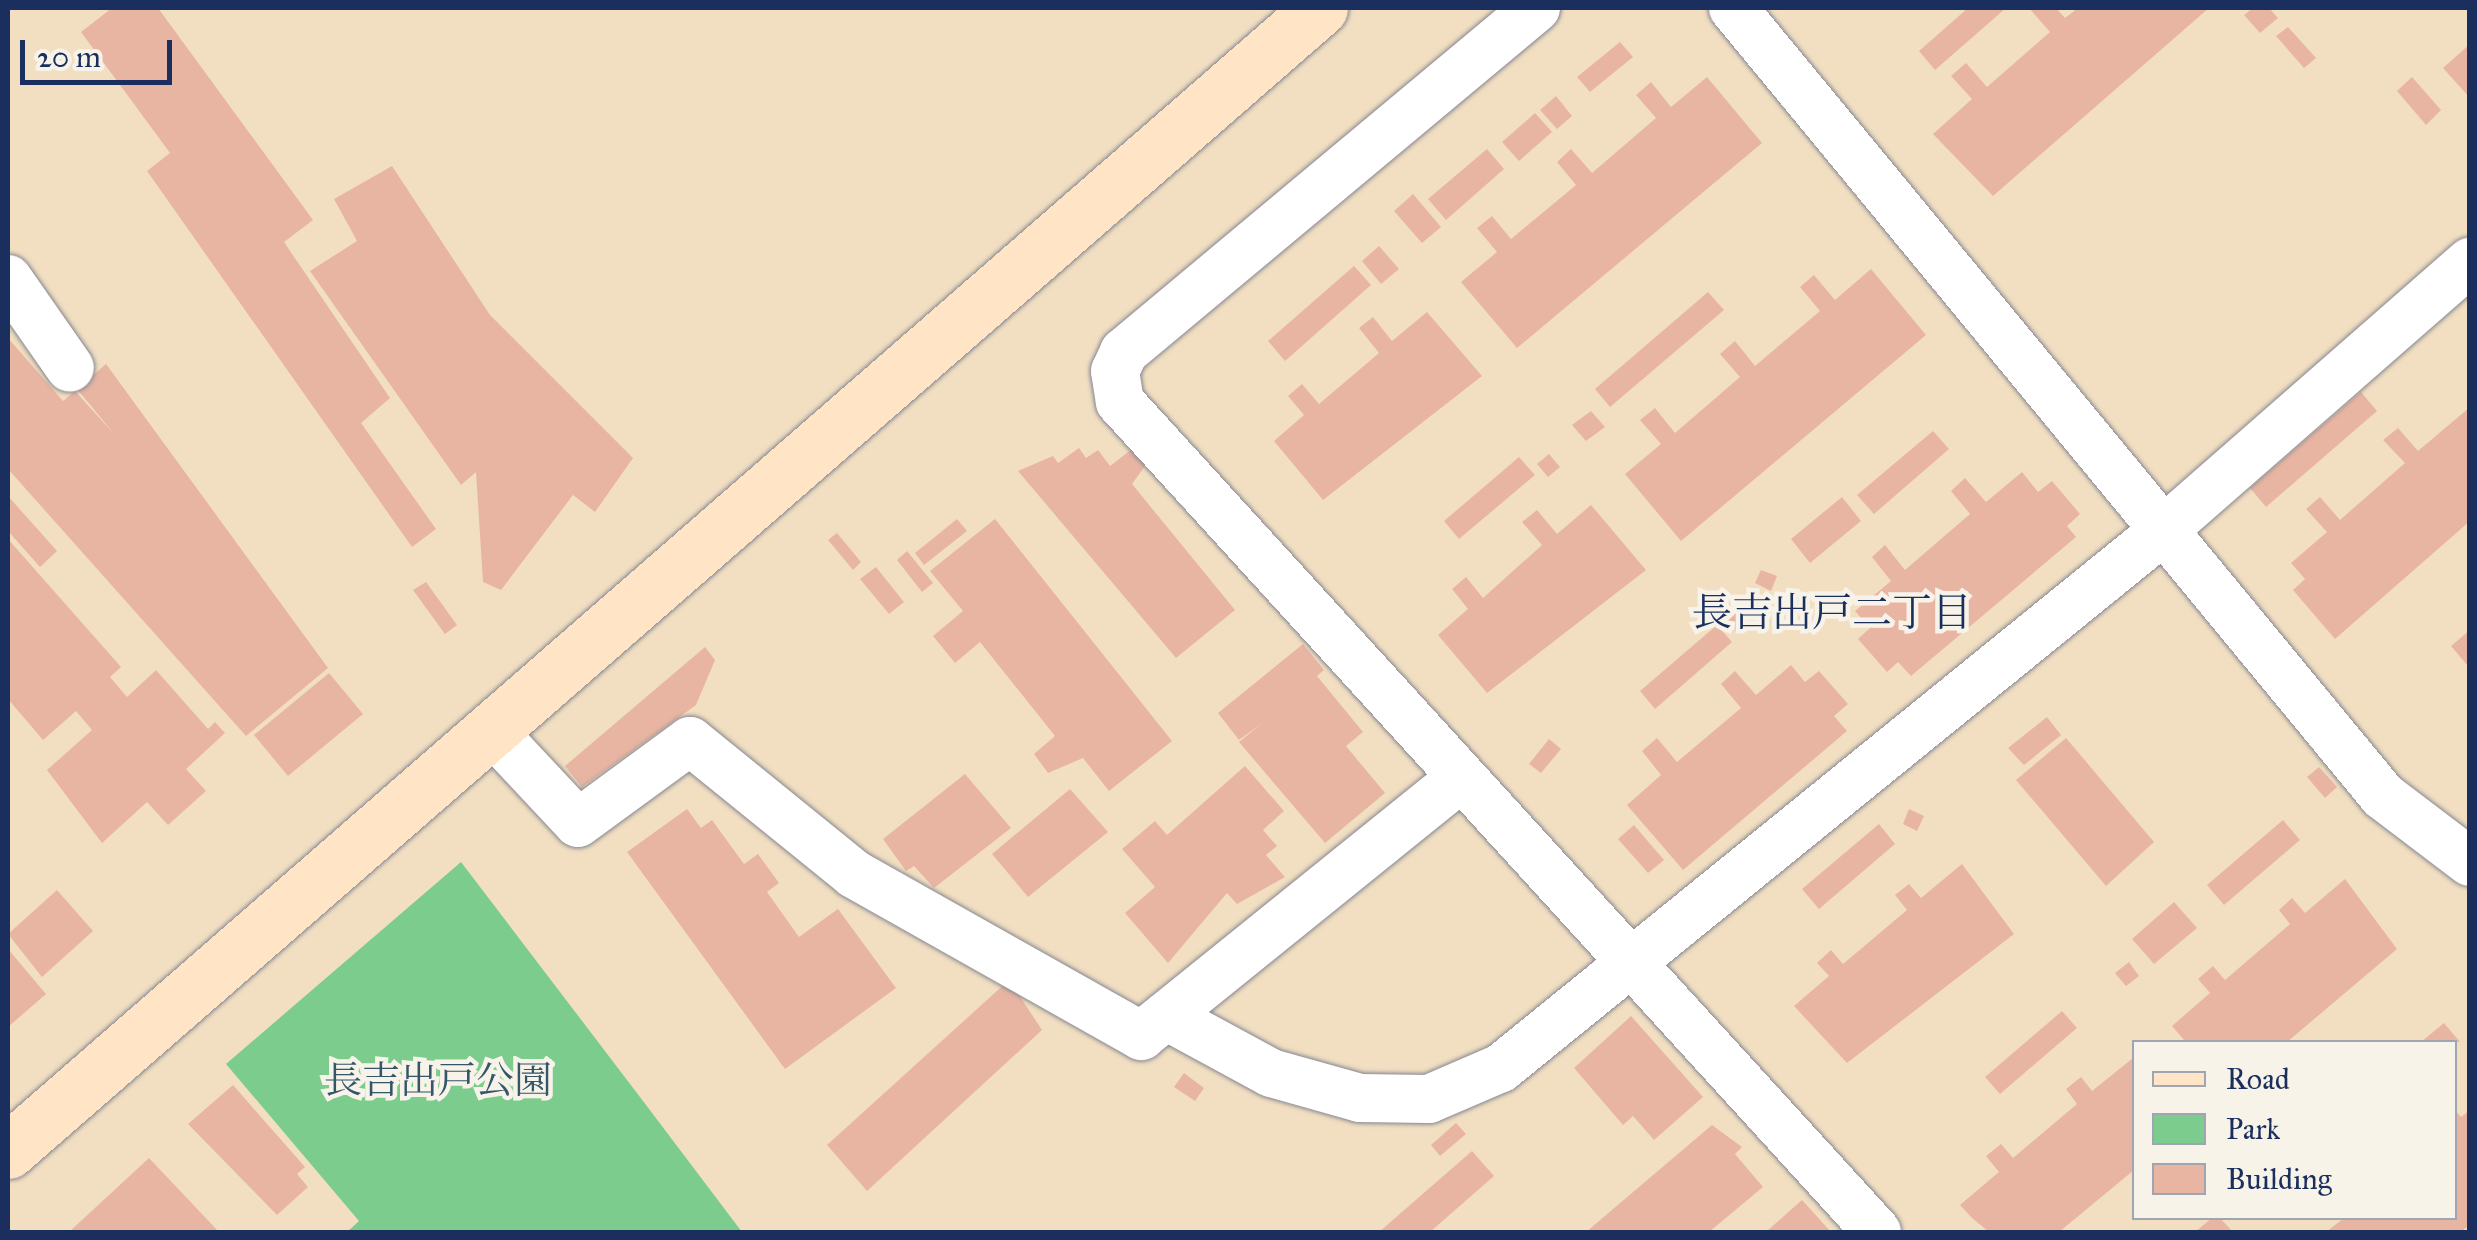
<!DOCTYPE html>
<html>
<head>
<meta charset="utf-8">
<style>
	body { margin:0 }
	#map { position:relative; width:2477px; height:1240px; overflow:hidden; background:#f2dfc2; font-family:"IM FELL Great Primer","Noto Serif JP",serif }
	div>[style] { position:absolute }
	.green>* { inset:0; background:#7ccc8d }
	.building>* { inset:0; background:#e9b5a3 }
	.roads { filter:drop-shadow(0 0 2px #868790) drop-shadow(0 0 2px #868790) }
	.street>* { height:48px; margin:-24px; padding:0 24px; transform-origin:24px; border-radius:24px; background:#fff }
	.secondary>* { height:55px; margin:-27.5px; padding:0 27.5px; transform-origin:27.5px; border-radius:27.5px; background:#ffe4c6 }
	span { translate:-50% -50%; white-space:nowrap; text-align:center; line-height:1.15; -webkit-text-stroke:9px #f7f3e8; paint-order:stroke }
	.park-label { font-size:38px; color:#33566a }
	.neighbourhood-label { font-size:40px; color:#1b2f5e }
	.frame { position:absolute; inset:0; border:10px solid #1b2f5e; pointer-events:none }
	.legend { position:absolute; left:2132px; top:1040px; width:325px; height:180px; box-sizing:border-box; background:#f7f3e8; border:2px solid #9fa5b1; margin:0; padding:12px 18px; list-style:none; font-size:30px; color:#1b2f5e }
	.legend li { display:flex; align-items:center; gap:20px; height:50px }
	.legend b { width:50px; border:2px solid #9fa5b1 }
	.scale { position:absolute; left:20px; top:40px; width:152px; height:45px; box-sizing:border-box; border:5px solid #1b2f5e; border-top:0; padding-left:12px; font-size:30px; line-height:35px; white-space:nowrap; color:#1b2f5e; -webkit-text-stroke:8px #f7f3e8; paint-order:stroke }
</style>
</head>
<body>
<div id="map">
	<div class="green">
		<div style="clip-path:polygon(461px 862px,643px 1101px,742px 1232px,347px 1232px,359px 1221px,226px 1064px)"></div>
	</div>
	<div class="building">
		<div style="clip-path:polygon(112px 8px,158px 8px,313px 220px,284px 242px,390px 398px,361px 423px,436px 529px,412px 547px,147px 171px,170px 153px,81px 32px)"></div>
		<div style="clip-path:polygon(1968px 8px,2006px 8px,1935px 70px,1919px 51px)"></div>
		<div style="clip-path:polygon(2029px 8px,2056px 8px,2065px 18px,2078px 8px,2209px 8px,1993px 196px,1933px 134px,1972px 99px,1951px 76px,1966px 63px,1987px 87px,2050px 32px)"></div>
		<div style="clip-path:polygon(2253px 8px,2269px 8px,2278px 18px,2260px 33px,2244px 15px)"></div>
		<div style="clip-path:polygon(2288px 27px,2316px 58px,2304px 68px,2276px 36px)"></div>
		<div style="clip-path:polygon(1620px 42px,1633px 57px,1590px 92px,1577px 77px)"></div>
		<div style="clip-path:polygon(2470px 44px,2470px 98px,2443px 68px)"></div>
		<div style="clip-path:polygon(1707px 77px,1762px 143px,1517px 348px,1461px 282px,1497px 252px,1477px 228px,1492px 216px,1511px 239px,1576px 185px,1557px 162px,1571px 149px,1592px 173px,1656px 118px,1636px 95px,1651px 82px,1671px 107px)"></div>
		<div style="clip-path:polygon(2412px 77px,2441px 110px,2426px 125px,2397px 91px)"></div>
		<div style="clip-path:polygon(1556px 96px,1572px 116px,1557px 129px,1540px 110px)"></div>
		<div style="clip-path:polygon(1535px 113px,1552px 132px,1519px 161px,1502px 142px)"></div>
		<div style="clip-path:polygon(1487px 149px,1504px 169px,1446px 220px,1428px 199px)"></div>
		<div style="clip-path:polygon(392px 166px,490px 315px,633px 458px,595px 512px,573px 495px,501px 590px,483px 582px,476px 472px,461px 485px,310px 271px,357px 241px,334px 199px)"></div>
		<div style="clip-path:polygon(1413px 194px,1441px 227px,1422px 243px,1394px 211px)"></div>
		<div style="clip-path:polygon(1379px 246px,1399px 269px,1381px 284px,1362px 261px)"></div>
		<div style="clip-path:polygon(1354px 266px,1371px 285px,1285px 361px,1268px 341px)"></div>
		<div style="clip-path:polygon(1871px 269px,1926px 335px,1681px 541px,1625px 474px,1661px 444px,1640px 420px,1655px 408px,1675px 433px,1740px 377px,1720px 354px,1735px 341px,1755px 366px,1820px 311px,1800px 287px,1814px 275px,1835px 300px)"></div>
		<div style="clip-path:polygon(1708px 292px,1724px 310px,1610px 407px,1595px 389px)"></div>
		<div style="clip-path:polygon(1427px 312px,1482px 376px,1323px 500px,1274px 441px,1304px 415px,1288px 396px,1302px 384px,1319px 404px,1379px 353px,1359px 328px,1373px 317px,1392px 341px)"></div>
		<div style="clip-path:polygon(8px 338px,63px 401px,75px 391px,115px 435px,77px 389px,106px 364px,328px 668px,246px 736px,8px 469px)"></div>
		<div style="clip-path:polygon(2361px 392px,2377px 411px,2266px 507px,2250px 488px)"></div>
		<div style="clip-path:polygon(2470px 407px,2470px 521px,2335px 639px,2293px 590px,2305px 579px,2291px 563px,2327px 532px,2306px 509px,2320px 497px,2340px 520px,2405px 463px,2383px 440px,2398px 428px,2418px 451px)"></div>
		<div style="clip-path:polygon(1591px 411px,1605px 427px,1586px 441px,1572px 425px)"></div>
		<div style="clip-path:polygon(1933px 431px,1949px 449px,1874px 514px,1857px 495px)"></div>
		<div style="clip-path:polygon(1079px 448px,1086px 458px,1098px 450px,1110px 466px,1132px 449px,1145px 466px,1132px 484px,1235px 610px,1176px 658px,1018px 471px,1053px 456px,1058px 463px)"></div>
		<div style="clip-path:polygon(1549px 454px,1560px 467px,1548px 477px,1537px 464px)"></div>
		<div style="clip-path:polygon(1519px 457px,1535px 475px,1459px 539px,1444px 521px)"></div>
		<div style="clip-path:polygon(2022px 472px,2038px 492px,2052px 481px,2080px 514px,2067px 526px,2076px 537px,1911px 676px,1898px 662px,1887px 672px,1858px 639px,1870px 628px,1855px 611px,1891px 581px,1872px 557px,1885px 545px,1905px 570px,1970px 514px,1951px 491px,1965px 478px,1986px 502px)"></div>
		<div style="clip-path:polygon(8px 496px,57px 551px,40px 567px,8px 531px)"></div>
		<div style="clip-path:polygon(1842px 497px,1861px 521px,1810px 563px,1791px 539px)"></div>
		<div style="clip-path:polygon(1591px 505px,1646px 570px,1487px 693px,1438px 635px,1468px 609px,1452px 589px,1466px 577px,1483px 598px,1542px 545px,1522px 522px,1537px 510px,1557px 534px)"></div>
		<div style="clip-path:polygon(957px 519px,967px 531px,924px 565px,915px 553px)"></div>
		<div style="clip-path:polygon(995px 519px,1172px 741px,1109px 791px,1083px 758px,1048px 773px,1034px 754px,1055px 736px,980px 642px,955px 663px,933px 636px,963px 611px,930px 571px)"></div>
		<div style="clip-path:polygon(837px 533px,861px 562px,853px 570px,828px 540px)"></div>
		<div style="clip-path:polygon(8px 539px,121px 667px,110px 677px,127px 697px,156px 670px,208px 729px,215px 722px,225px 733px,186px 769px,206px 791px,168px 825px,147px 802px,102px 843px,47px 770px,92px 730px,76px 711px,43px 740px,8px 699px)"></div>
		<div style="clip-path:polygon(907px 551px,933px 583px,922px 592px,897px 560px)"></div>
		<div style="clip-path:polygon(876px 567px,904px 602px,889px 614px,860px 579px)"></div>
		<div style="clip-path:polygon(1761px 570px,1777px 576px,1771px 591px,1755px 583px)"></div>
		<div style="clip-path:polygon(426px 582px,457px 625px,445px 634px,413px 590px)"></div>
		<div style="clip-path:polygon(1729px 609px,1743px 617px,1735px 631px,1720px 623px)"></div>
		<div style="clip-path:polygon(1717px 625px,1732px 642px,1655px 709px,1640px 691px)"></div>
		<div style="clip-path:polygon(2470px 630px,2470px 663px,2467px 665px,2451px 646px)"></div>
		<div style="clip-path:polygon(1303px 644px,1324px 670px,1317px 676px,1363px 732px,1346px 746px,1385px 793px,1325px 843px,1239px 742px,1261px 724px,1239px 740px,1218px 713px)"></div>
		<div style="clip-path:polygon(705px 647px,715px 660px,696px 705px,582px 787px,565px 766px)"></div>
		<div style="clip-path:polygon(1791px 665px,1805px 682px,1819px 671px,1848px 704px,1834px 716px,1847px 731px,1683px 870px,1627px 805px,1661px 775px,1642px 751px,1657px 738px,1677px 762px,1741px 708px,1721px 684px,1735px 671px,1756px 695px)"></div>
		<div style="clip-path:polygon(329px 673px,363px 714px,288px 776px,254px 735px)"></div>
		<div style="clip-path:polygon(2047px 717px,2061px 735px,2024px 765px,2008px 748px)"></div>
		<div style="clip-path:polygon(2066px 738px,2154px 842px,2106px 886px,2016px 780px)"></div>
		<div style="clip-path:polygon(1549px 739px,1561px 749px,1541px 773px,1529px 764px)"></div>
		<div style="clip-path:polygon(1245px 766px,1284px 811px,1263px 830px,1277px 846px,1266px 855px,1285px 877px,1237px 904px,1227px 893px,1168px 963px,1125px 913px,1155px 887px,1122px 849px,1155px 821px,1167px 835px)"></div>
		<div style="clip-path:polygon(2319px 767px,2337px 787px,2325px 798px,2307px 777px)"></div>
		<div style="clip-path:polygon(965px 774px,1011px 828px,934px 888px,914px 866px,906px 871px,883px 839px)"></div>
		<div style="clip-path:polygon(1070px 789px,1108px 832px,1028px 897px,992px 854px)"></div>
		<div style="clip-path:polygon(687px 809px,701px 828px,712px 820px,744px 864px,758px 854px,779px 883px,767px 892px,799px 937px,838px 909px,896px 988px,785px 1069px,627px 852px)"></div>
		<div style="clip-path:polygon(1909px 809px,1924px 816px,1917px 831px,1903px 824px)"></div>
		<div style="clip-path:polygon(2283px 820px,2300px 840px,2224px 905px,2207px 885px)"></div>
		<div style="clip-path:polygon(1879px 824px,1895px 844px,1819px 909px,1802px 889px)"></div>
		<div style="clip-path:polygon(1634px 825px,1664px 860px,1648px 873px,1618px 839px)"></div>
		<div style="clip-path:polygon(1962px 864px,2014px 934px,1847px 1063px,1794px 1006px,1829px 976px,1817px 963px,1831px 950px,1843px 964px,1907px 910px,1895px 895px,1909px 884px,1921px 898px)"></div>
		<div style="clip-path:polygon(2345px 879px,2397px 949px,2287px 1042px,2184px 1040px,2172px 1026px,2210px 993px,2198px 979px,2213px 966px,2225px 980px,2290px 924px,2279px 910px,2292px 898px,2305px 913px)"></div>
		<div style="clip-path:polygon(57px 890px,93px 931px,42px 977px,8px 934px)"></div>
		<div style="clip-path:polygon(2174px 902px,2197px 928px,2154px 964px,2132px 939px)"></div>
		<div style="clip-path:polygon(8px 949px,46px 994px,8px 1027px)"></div>
		<div style="clip-path:polygon(2129px 962px,2139px 976px,2126px 986px,2115px 973px)"></div>
		<div style="clip-path:polygon(1009px 980px,1042px 1030px,867px 1191px,827px 1145px)"></div>
		<div style="clip-path:polygon(2062px 1011px,2077px 1028px,2000px 1094px,1985px 1077px)"></div>
		<div style="clip-path:polygon(1631px 1016px,1703px 1097px,1654px 1140px,1633px 1116px,1623px 1125px,1574px 1068px)"></div>
		<div style="clip-path:polygon(2444px 1023px,2460px 1042px,2421px 1042px)"></div>
		<div style="clip-path:polygon(2133px 1058px,2134px 1170px,2059px 1232px,1989px 1232px,1972px 1218px,1960px 1205px,1999px 1172px,1986px 1156px,2001px 1144px,2013px 1158px,2077px 1104px,2066px 1089px,2081px 1077px,2092px 1091px)"></div>
		<div style="clip-path:polygon(1184px 1073px,1204px 1088px,1195px 1101px,1174px 1087px)"></div>
		<div style="clip-path:polygon(233px 1085px,305px 1167px,297px 1174px,308px 1187px,277px 1215px,188px 1124px)"></div>
		<div style="clip-path:polygon(2454px 1109px,2461px 1117px,2470px 1110px,2470px 1225px,2460px 1232px,2326px 1232px,2344px 1218px,2454px 1218px)"></div>
		<div style="clip-path:polygon(1456px 1123px,1466px 1134px,1440px 1156px,1431px 1145px)"></div>
		<div style="clip-path:polygon(1712px 1125px,1742px 1147px,1735px 1154px,1763px 1187px,1709px 1232px,1586px 1232px)"></div>
		<div style="clip-path:polygon(1472px 1151px,1494px 1176px,1430px 1232px,1379px 1232px)"></div>
		<div style="clip-path:polygon(149px 1158px,219px 1232px,69px 1232px)"></div>
		<div style="clip-path:polygon(1802px 1200px,1831px 1232px,1770px 1232px,1768px 1230px)"></div>
		<div style="clip-path:polygon(2212px 1218px,2220px 1218px,2233px 1232px,2195px 1232px)"></div>
	</div>
	<div class="roads">
		<div class="street">
			<div style="left:1536px;top:8px;width:537px;rotate:140.14deg"></div>
			<div style="left:1124px;top:352px;width:21px;rotate:115deg"></div>
			<div style="left:1115px;top:371px;width:31px;rotate:81deg"></div>
			<div style="left:1120px;top:402px;width:1123px;rotate:47.63deg"></div>
			<div style="left:1733px;top:8px;width:1021px;rotate:50.48deg"></div>
			<div style="left:2383px;top:796px;width:109px;rotate:37.2deg"></div>
			<div style="left:8px;top:279px;width:108px;rotate:55.1deg"></div>
			<div style="left:491px;top:730px;width:127px;rotate:46.9deg"></div>
			<div style="left:578px;top:823px;width:139px;rotate:-36.2deg"></div>
			<div style="left:690px;top:741px;width:211px;rotate:39deg"></div>
			<div style="left:854px;top:874px;width:330px;rotate:29.4deg"></div>
			<div style="left:1141px;top:1036px;width:407px;rotate:-38.9deg"></div>
			<div style="left:1166px;top:1016px;width:119px;rotate:28.5deg"></div>
			<div style="left:1271px;top:1073px;width:92px;rotate:15.7deg"></div>
			<div style="left:1360px;top:1098px;width:69px;rotate:0.8deg"></div>
			<div style="left:1429px;top:1099px;width:78px;rotate:-23.3deg"></div>
			<div style="left:1501px;top:1068px;width:846px;rotate:-39.05deg"></div>
			<div style="left:2158px;top:535px;width:415px;rotate:-41.2deg"></div>
		</div>
		<div class="secondary">
			<div style="left:8px;top:1151px;width:1740px;rotate:-41.06deg"></div>
		</div>
	</div>
	<div class="park-label">
		<span style="left:438px;top:1081px">長吉出戸公園</span>
	</div>
	<div class="neighbourhood-label">
		<span style="left:1832px;top:613px">長吉出戸二丁目</span>
	</div>
	<div class="frame"></div>
	<ul class="legend">
	<li><b style="height:12px;background:#ffe4c6"></b>Road</li>
	<li><b style="height:28px;background:#7ccc8d"></b>Park</li>
	<li><b style="height:28px;background:#e9b5a3"></b>Building</li>
	</ul>
	<div class="scale">20 m</div>
</div>
</body>
</html>
